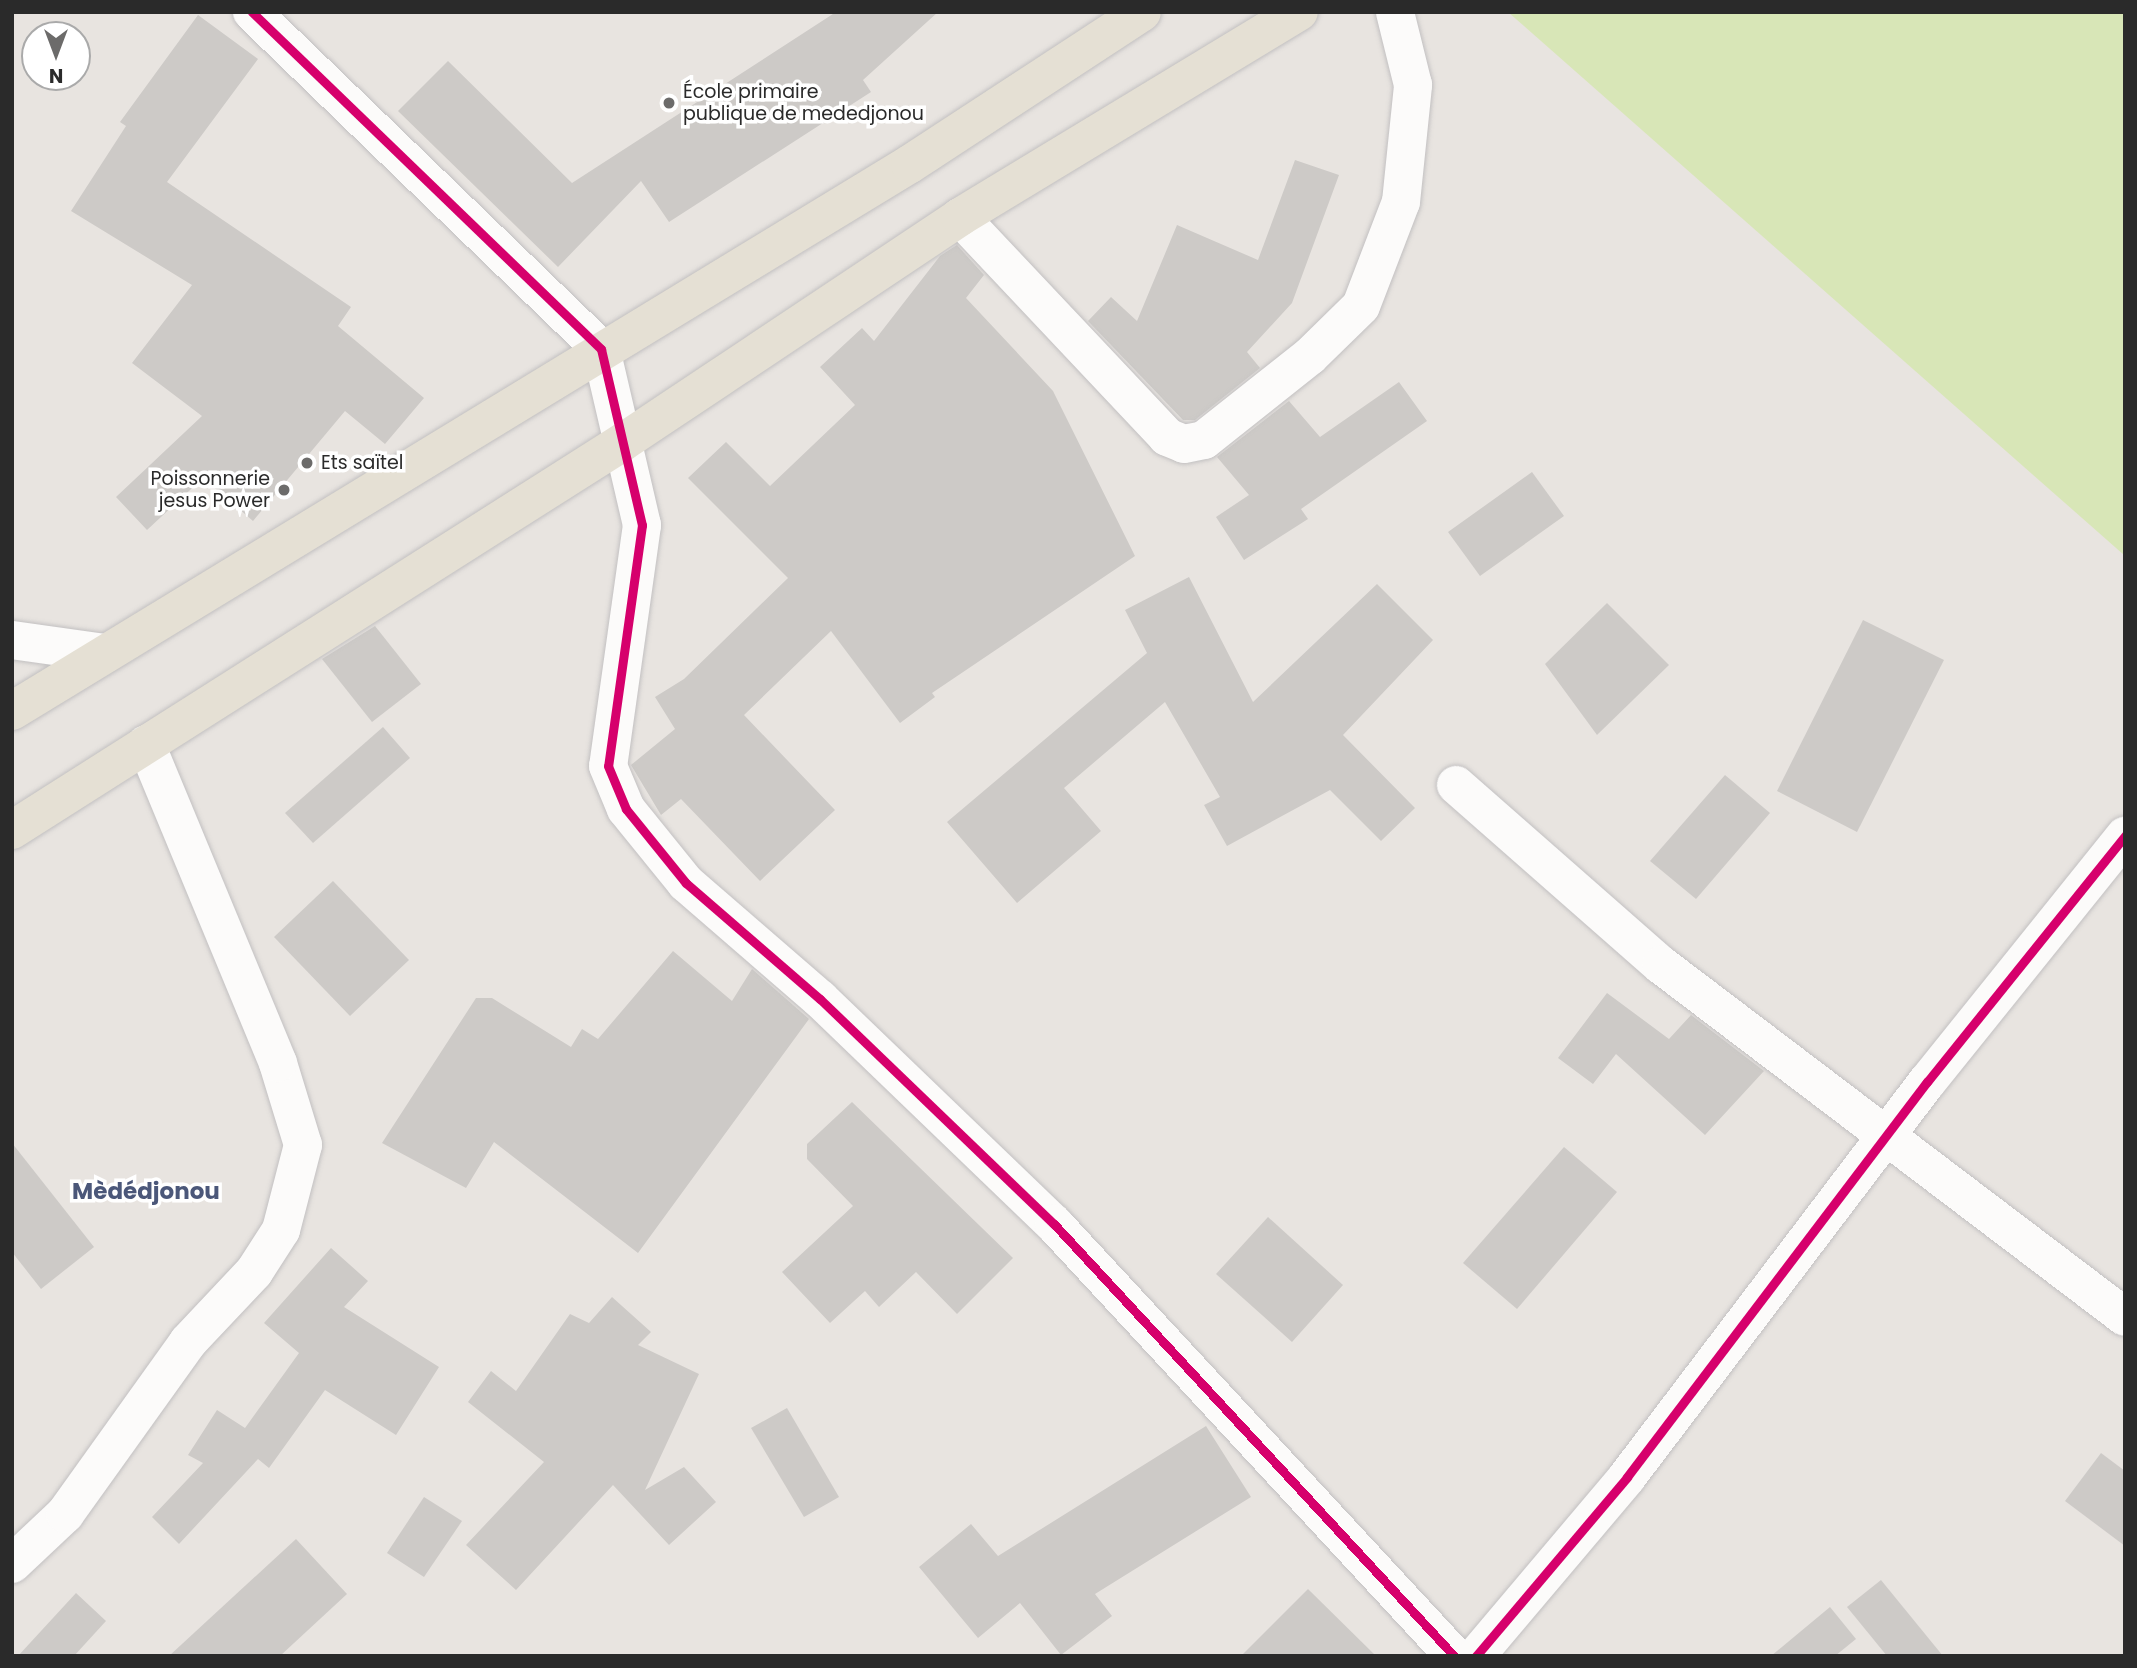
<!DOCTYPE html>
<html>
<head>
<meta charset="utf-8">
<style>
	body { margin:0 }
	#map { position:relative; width:2137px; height:1668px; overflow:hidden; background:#e8e4e0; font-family:Poppins,sans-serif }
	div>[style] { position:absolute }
	.pitch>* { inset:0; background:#d8e6b7 }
	.building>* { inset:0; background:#cdcac7 }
	.roads { filter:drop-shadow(0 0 2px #c2c0c1) drop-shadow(0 0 2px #c2c0c1) }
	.minor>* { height:38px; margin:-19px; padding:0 19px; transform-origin:19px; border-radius:19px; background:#fcfbfa }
	.primary>* { height:38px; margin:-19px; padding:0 19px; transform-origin:19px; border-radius:19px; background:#e5e0d4 }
	.cycleway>* { height:9px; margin:-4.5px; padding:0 4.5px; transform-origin:4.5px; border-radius:4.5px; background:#d6006c }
	.dots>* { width:19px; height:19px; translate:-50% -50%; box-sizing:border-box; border:4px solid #fff; border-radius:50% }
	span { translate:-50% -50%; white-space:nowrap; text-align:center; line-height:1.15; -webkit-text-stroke:7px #fff; paint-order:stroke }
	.poi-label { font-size:19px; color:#2a2a2a }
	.left { translate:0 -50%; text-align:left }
	.right { translate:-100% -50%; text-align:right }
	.quarter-label { font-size:23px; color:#4b5779; font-weight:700 }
	.frame { position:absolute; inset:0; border:14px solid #2a2a2a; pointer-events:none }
	.north { position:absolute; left:21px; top:21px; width:70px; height:70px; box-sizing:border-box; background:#fff; border:2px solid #aaa; border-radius:50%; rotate:180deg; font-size:19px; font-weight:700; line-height:28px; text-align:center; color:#2a2a2a }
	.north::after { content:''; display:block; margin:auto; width:24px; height:32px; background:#6c6b6a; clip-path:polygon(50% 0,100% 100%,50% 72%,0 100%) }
</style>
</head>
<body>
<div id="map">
	<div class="pitch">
		<div style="clip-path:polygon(1508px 12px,2125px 12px,2125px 554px,2124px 555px)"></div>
	</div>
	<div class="building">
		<div style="clip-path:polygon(836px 12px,938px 12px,863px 80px,871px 92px,669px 222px,641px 181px,558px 267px,398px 111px,448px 61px,572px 183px)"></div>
		<div style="clip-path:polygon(198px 15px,258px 59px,167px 182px,351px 307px,338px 326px,424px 398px,385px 444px,345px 411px,253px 521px,203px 478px,147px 530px,116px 497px,202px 416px,132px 363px,192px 285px,71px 211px,126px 126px,120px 122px)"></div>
		<div style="clip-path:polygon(1295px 160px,1339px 175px,1292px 303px,1247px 352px,1260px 368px,1195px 420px,1183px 420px,1088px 321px,1111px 297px,1137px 321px,1177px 225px,1258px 260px)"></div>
		<div style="clip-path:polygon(957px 245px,984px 275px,966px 298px,1053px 391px,1135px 556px,932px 693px,935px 697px,900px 723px,831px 631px,744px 715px,835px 810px,760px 881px,681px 799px,661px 815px,631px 765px,675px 729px,655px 697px,684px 679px,788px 578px,688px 478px,726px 442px,770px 486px,855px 405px,820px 367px,862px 328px,874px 341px,940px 256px)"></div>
		<div style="clip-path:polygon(1399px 382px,1427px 421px,1301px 509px,1308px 519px,1244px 560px,1216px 517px,1249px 495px,1217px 457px,1289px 401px,1320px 437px)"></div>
		<div style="clip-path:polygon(1532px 472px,1564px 516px,1480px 576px,1448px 532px)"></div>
		<div style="clip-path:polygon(1189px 577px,1253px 702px,1377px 584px,1433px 640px,1343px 735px,1415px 808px,1381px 841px,1330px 790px,1227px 846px,1204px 805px,1220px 797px,1165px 702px,1064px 788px,1101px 831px,1017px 903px,947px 822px,1147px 653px,1125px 610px)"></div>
		<div style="clip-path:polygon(1607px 603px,1669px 665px,1597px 735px,1545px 664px)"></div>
		<div style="clip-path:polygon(1863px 620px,1944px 660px,1857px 832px,1777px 791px)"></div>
		<div style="clip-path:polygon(375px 626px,421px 684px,372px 722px,322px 659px)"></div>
		<div style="clip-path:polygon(383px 727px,410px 758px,313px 843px,285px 813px)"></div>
		<div style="clip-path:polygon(1725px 775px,1770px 813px,1696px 899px,1650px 861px)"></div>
		<div style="clip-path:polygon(333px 881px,409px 960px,350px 1016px,274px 937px)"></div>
		<div style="clip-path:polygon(673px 951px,732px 1001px,752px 969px,809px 1019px,638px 1253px,494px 1142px,466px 1188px,382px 1143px,476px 998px,492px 998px,571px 1047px,582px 1029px,598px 1039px)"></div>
		<div style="clip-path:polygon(1607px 993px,1669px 1039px,1691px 1015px,1764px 1071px,1705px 1135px,1616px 1054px,1593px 1084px,1558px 1058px)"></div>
		<div style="clip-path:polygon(852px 1102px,1013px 1258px,957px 1314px,916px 1272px,879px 1307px,865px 1291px,830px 1323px,782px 1272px,853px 1206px,807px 1159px,807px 1144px)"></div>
		<div style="clip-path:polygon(12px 1143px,94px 1247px,41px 1289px,12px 1252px)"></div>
		<div style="clip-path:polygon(1564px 1147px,1617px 1192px,1517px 1309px,1463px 1263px)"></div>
		<div style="clip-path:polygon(1268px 1217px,1343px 1285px,1292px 1342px,1216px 1274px)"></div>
		<div style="clip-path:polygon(331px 1248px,368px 1281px,344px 1307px,439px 1367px,396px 1435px,325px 1390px,269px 1468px,258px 1459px,179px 1544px,152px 1517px,203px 1463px,188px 1455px,217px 1410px,245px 1428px,299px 1353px,264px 1323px)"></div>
		<div style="clip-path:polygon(612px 1297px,651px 1332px,638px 1345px,699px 1374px,645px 1490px,684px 1467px,716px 1502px,669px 1545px,613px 1485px,516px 1590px,466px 1545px,544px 1462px,468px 1402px,491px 1371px,516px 1391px,570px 1314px,589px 1323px)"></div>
		<div style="clip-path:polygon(787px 1408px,839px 1497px,804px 1517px,751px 1428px)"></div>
		<div style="clip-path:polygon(1206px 1426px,1251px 1497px,1095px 1594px,1112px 1616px,1061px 1655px,1020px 1603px,978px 1638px,919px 1567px,971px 1524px,998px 1556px)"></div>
		<div style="clip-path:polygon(2101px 1453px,2125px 1471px,2125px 1546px,2065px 1501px)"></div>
		<div style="clip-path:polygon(424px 1497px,462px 1521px,424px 1577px,387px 1553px)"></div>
		<div style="clip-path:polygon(296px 1539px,347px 1594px,280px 1656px,169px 1656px)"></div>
		<div style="clip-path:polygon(1881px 1580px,1943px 1656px,1887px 1656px,1847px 1607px)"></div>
		<div style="clip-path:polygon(1308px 1589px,1376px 1656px,1241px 1656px)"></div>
		<div style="clip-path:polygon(76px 1593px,106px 1621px,74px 1656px,18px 1656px)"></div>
		<div style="clip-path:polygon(1830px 1607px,1856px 1639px,1835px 1656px,1771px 1656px)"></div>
	</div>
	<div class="roads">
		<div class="minor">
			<div style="left:252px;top:12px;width:485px;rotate:44deg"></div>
			<div style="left:601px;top:349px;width:181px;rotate:76.9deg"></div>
			<div style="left:642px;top:525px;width:243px;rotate:98deg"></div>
			<div style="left:608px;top:766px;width:47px;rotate:67.3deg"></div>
			<div style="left:626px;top:809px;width:95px;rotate:51deg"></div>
			<div style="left:686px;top:883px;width:177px;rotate:40.9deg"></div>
			<div style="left:820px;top:999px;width:325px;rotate:43.9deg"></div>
			<div style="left:1054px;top:1224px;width:589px;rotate:47.2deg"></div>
			<div style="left:960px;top:217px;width:302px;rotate:46.7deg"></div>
			<div style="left:1167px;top:437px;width:18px;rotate:22deg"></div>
			<div style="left:1184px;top:444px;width:20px;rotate:-11deg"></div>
			<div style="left:1204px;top:440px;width:135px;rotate:-38.4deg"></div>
			<div style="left:1310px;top:356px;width:71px;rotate:-44.4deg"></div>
			<div style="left:1361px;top:306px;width:111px;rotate:-69deg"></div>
			<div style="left:1401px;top:202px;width:118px;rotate:-84.1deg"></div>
			<div style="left:1413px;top:85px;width:75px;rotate:-103.9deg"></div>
			<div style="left:12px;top:640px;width:93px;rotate:8deg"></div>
			<div style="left:1456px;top:785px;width:273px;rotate:41.3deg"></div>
			<div style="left:1661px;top:965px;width:582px;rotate:37.18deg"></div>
			<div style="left:12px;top:1564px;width:73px;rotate:-43.3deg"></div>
			<div style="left:65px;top:1514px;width:211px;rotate:-54.4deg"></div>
			<div style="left:188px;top:1342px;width:96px;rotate:-46.7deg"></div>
			<div style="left:254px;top:1272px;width:50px;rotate:-57.3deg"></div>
			<div style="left:281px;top:1230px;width:88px;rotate:-75.5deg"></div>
			<div style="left:303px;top:1145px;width:86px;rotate:-107deg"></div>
			<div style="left:278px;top:1063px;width:345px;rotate:-112.5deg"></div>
			<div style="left:1476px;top:1656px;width:234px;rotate:-49.8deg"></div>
			<div style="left:1627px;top:1477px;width:496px;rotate:-52.8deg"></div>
			<div style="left:1927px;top:1082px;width:316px;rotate:-51.2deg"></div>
		</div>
		<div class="primary">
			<div style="left:12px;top:711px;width:1051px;rotate:-31.35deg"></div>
			<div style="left:910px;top:164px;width:277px;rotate:-33.2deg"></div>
			<div style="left:12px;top:830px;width:724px;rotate:-32.42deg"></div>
			<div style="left:623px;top:442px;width:405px;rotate:-33.7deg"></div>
			<div style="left:960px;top:217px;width:396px;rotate:-31.2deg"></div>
		</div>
	</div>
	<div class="cycleway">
		<div style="left:252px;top:12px;width:485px;rotate:44deg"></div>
		<div style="left:601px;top:349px;width:181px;rotate:76.9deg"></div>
		<div style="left:642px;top:525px;width:243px;rotate:98deg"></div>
		<div style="left:608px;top:766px;width:47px;rotate:67.3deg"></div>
		<div style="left:626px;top:809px;width:95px;rotate:51deg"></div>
		<div style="left:686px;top:883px;width:177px;rotate:40.9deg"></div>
		<div style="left:820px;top:999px;width:325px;rotate:43.9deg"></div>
		<div style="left:1054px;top:1224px;width:589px;rotate:47.2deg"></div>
		<div style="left:1476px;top:1656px;width:234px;rotate:-49.8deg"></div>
		<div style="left:1627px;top:1477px;width:496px;rotate:-52.8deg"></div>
		<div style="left:1927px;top:1082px;width:316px;rotate:-51.2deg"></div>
	</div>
	<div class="dots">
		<div style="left:669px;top:103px;background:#6c6b6a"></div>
		<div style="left:307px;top:463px;background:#6c6b6a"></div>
		<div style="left:284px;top:490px;background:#6c6b6a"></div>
	</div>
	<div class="poi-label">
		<span class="left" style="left:683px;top:103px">École primaire<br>publique de mededjonou</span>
		<span class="left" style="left:321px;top:463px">Ets saïtel</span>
		<span class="right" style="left:270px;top:490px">Poissonnerie<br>jesus Power</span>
	</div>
	<div class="quarter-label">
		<span style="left:146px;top:1191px">Mèdédjonou</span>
	</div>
	<div class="frame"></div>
	<div class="north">N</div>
</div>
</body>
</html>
